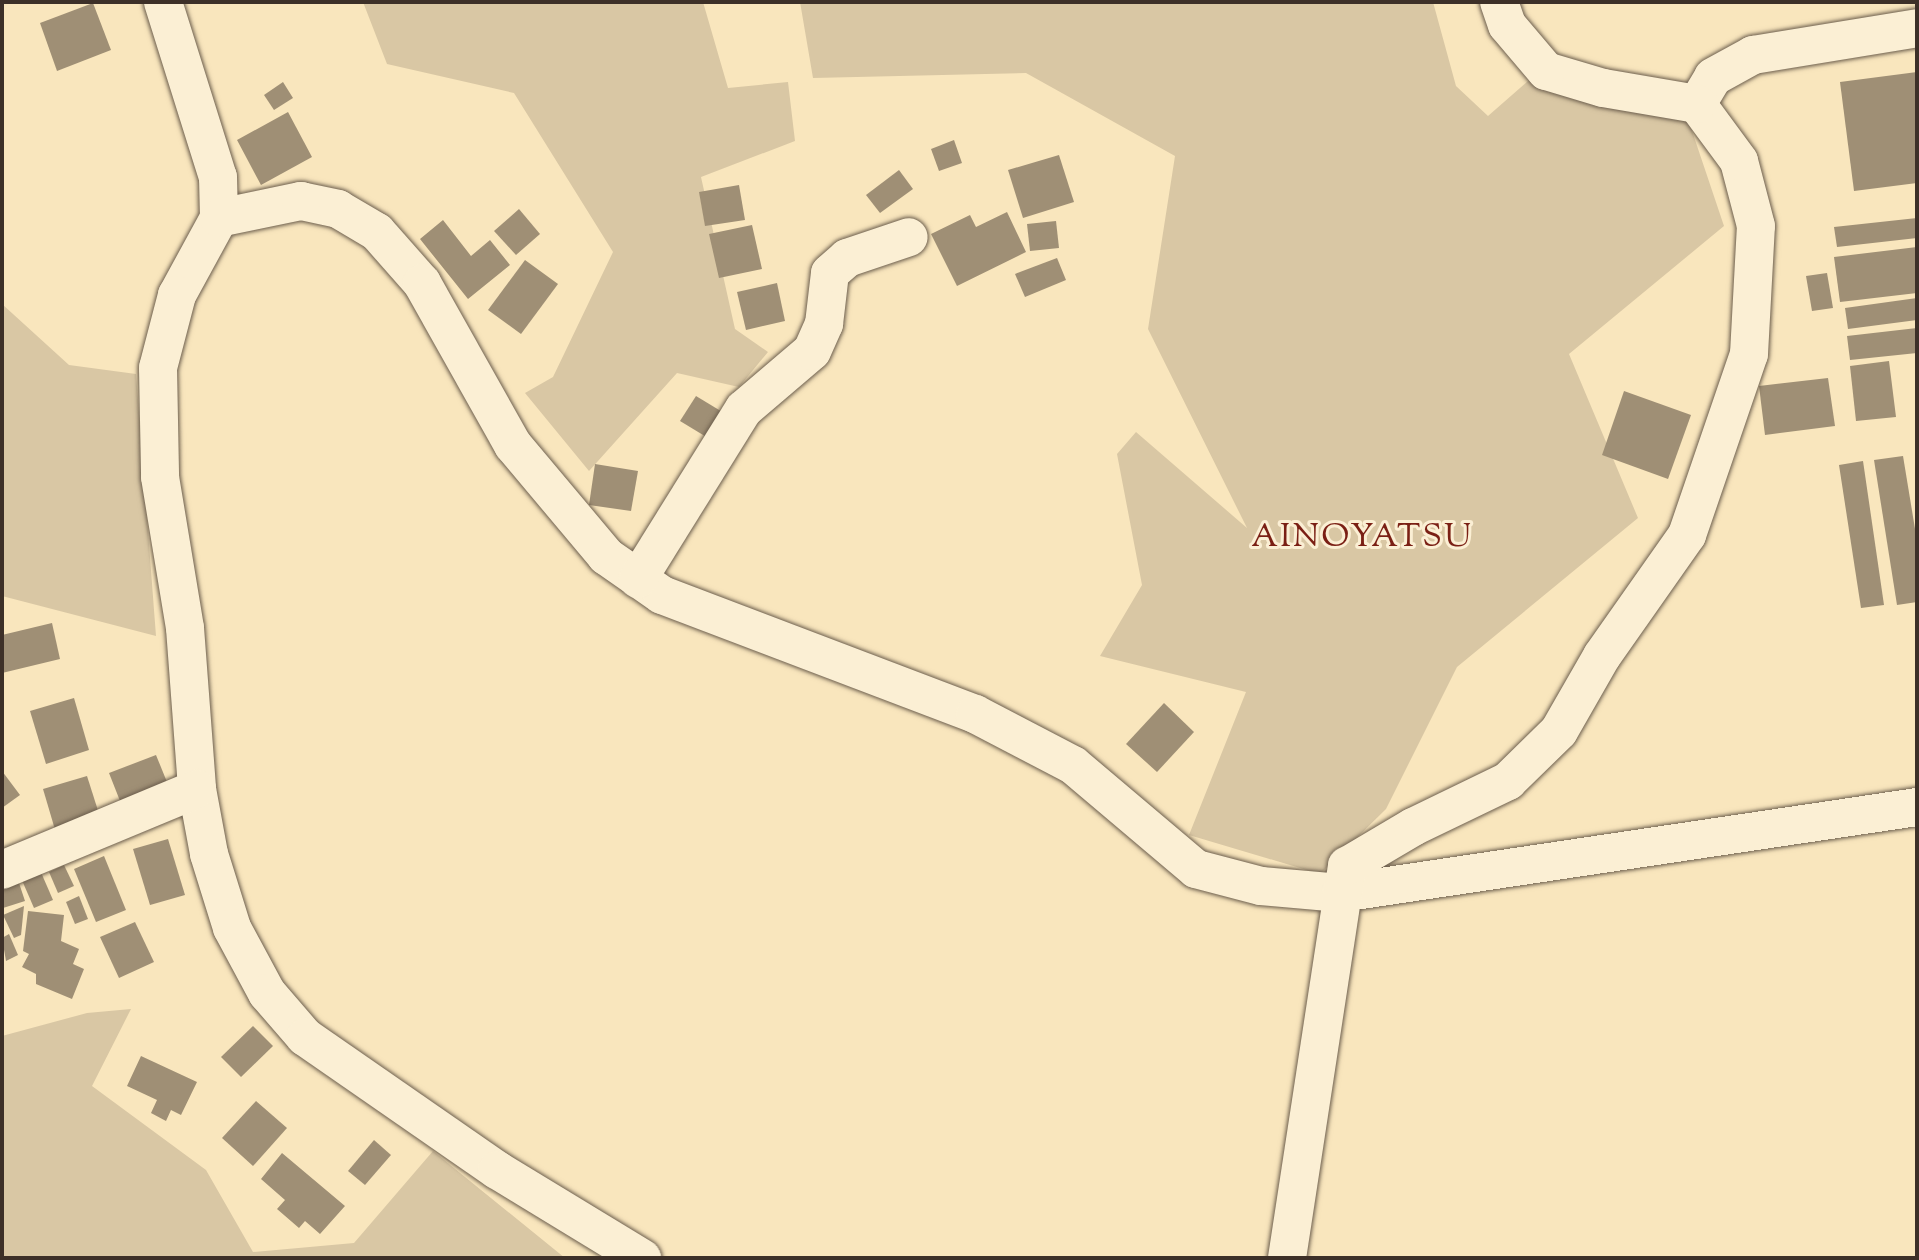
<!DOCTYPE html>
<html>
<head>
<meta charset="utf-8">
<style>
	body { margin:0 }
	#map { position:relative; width:1919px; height:1260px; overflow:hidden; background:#f9e6bd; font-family:"Sorts Mill Goudy",serif }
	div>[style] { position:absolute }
	.green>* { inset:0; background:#d9c7a4 }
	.building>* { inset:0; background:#9f8f75 }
	.roads { filter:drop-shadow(0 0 2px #6c5e4d) drop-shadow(0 0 2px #6c5e4d) }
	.minor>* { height:38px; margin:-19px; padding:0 19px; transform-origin:19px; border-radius:19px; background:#fbefd4 }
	span { translate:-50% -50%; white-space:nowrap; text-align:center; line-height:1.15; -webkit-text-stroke:6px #fbefd4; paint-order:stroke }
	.quarter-label { font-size:33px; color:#7a1f14; letter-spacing:2px }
	.frame { position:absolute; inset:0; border:4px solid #3d3028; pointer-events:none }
</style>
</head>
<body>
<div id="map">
	<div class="green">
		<div style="clip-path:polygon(363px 2px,703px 2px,728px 88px,788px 82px,795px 141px,701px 177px,735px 329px,768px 352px,739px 387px,677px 373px,589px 471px,525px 393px,553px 377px,613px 252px,514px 93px,387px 64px)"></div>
		<div style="clip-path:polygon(800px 2px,1433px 2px,1456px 86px,1488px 116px,1535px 75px,1688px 119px,1724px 226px,1569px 354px,1638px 518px,1457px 667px,1386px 809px,1320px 874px,1189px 835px,1246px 692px,1100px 656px,1142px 585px,1117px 454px,1136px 432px,1247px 528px,1148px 329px,1175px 156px,1026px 73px,813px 78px)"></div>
		<div style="clip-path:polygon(2px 304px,69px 365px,136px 374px,156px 636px,2px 596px)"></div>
		<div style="clip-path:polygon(131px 1009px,92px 1086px,206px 1170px,253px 1252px,354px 1243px,433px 1151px,565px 1258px,2px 1258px,2px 1036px,87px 1013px)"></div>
	</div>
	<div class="building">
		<div style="clip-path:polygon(93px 3px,111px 50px,57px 71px,40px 23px)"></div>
		<div style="clip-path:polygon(1917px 72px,1917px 183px,1854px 191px,1840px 82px)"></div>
		<div style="clip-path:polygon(283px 82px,293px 98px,274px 110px,264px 95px)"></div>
		<div style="clip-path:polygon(288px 112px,312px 157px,261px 185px,237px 140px)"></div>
		<div style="clip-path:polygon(954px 140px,962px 163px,939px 171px,931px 149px)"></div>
		<div style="clip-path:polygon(1059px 155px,1074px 202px,1023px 218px,1008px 170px)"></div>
		<div style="clip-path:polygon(899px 170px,913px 189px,880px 213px,866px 195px)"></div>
		<div style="clip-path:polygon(739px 185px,745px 220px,705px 226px,699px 192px)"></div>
		<div style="clip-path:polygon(519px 209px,540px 234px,516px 255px,494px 231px)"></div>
		<div style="clip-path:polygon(1007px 212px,1026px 252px,957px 286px,931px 234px,970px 215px,976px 227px)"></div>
		<div style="clip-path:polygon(1917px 218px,1917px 238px,1837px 247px,1834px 227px)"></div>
		<div style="clip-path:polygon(443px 220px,471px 256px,490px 240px,510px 265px,468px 299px,420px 239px)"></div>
		<div style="clip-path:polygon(1056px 221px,1059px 248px,1030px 251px,1027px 224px)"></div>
		<div style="clip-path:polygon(752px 225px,762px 269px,719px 278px,709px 234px)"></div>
		<div style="clip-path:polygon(1917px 247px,1917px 293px,1840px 302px,1834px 257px)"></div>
		<div style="clip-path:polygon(1057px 258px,1066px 280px,1025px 297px,1015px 274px)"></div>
		<div style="clip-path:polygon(525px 260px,558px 284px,521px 334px,488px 310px)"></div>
		<div style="clip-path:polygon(1827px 273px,1833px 308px,1812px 311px,1806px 276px)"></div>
		<div style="clip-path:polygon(777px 283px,785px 321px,746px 330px,737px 292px)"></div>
		<div style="clip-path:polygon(1917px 298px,1917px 320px,1848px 329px,1845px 308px)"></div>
		<div style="clip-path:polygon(1917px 328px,1917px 353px,1850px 360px,1847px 336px)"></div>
		<div style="clip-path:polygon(1889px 361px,1896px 417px,1856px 421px,1850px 366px)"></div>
		<div style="clip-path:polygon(1828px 378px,1835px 426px,1765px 435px,1759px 386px)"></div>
		<div style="clip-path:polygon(1624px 391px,1691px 415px,1668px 479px,1602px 455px)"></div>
		<div style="clip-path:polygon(696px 396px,729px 416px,713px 441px,680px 421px)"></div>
		<div style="clip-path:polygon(1903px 456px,1917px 541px,1917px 602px,1897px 605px,1874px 460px)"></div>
		<div style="clip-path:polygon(1863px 461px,1884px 605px,1861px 608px,1839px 465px)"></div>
		<div style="clip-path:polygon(595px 464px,638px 471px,631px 511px,589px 505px)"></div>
		<div style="clip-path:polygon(52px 623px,60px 659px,2px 673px,2px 635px)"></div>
		<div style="clip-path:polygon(74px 698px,89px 750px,46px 764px,30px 711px)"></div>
		<div style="clip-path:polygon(1164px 703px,1194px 732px,1157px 772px,1126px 744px)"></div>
		<div style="clip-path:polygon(156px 755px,169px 787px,122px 806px,109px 773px)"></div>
		<div style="clip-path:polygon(2px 771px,20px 795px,2px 808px)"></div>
		<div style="clip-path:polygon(87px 776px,101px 820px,56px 833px,43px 789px)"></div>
		<div style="clip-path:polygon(168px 839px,185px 895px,150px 905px,133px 849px)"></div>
		<div style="clip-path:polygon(104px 856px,126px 910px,96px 922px,74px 869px)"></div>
		<div style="clip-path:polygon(64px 865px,74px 886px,58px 893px,49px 872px)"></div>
		<div style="clip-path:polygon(40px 870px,53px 900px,34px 908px,21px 878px)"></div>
		<div style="clip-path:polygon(19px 883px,25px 901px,3px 908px,2px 889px)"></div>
		<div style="clip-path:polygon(79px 896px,88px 919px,75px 924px,66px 902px)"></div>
		<div style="clip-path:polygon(24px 906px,21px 935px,14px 938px,3px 915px)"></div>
		<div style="clip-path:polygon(28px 911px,64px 915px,61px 941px,79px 949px,73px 964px,84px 969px,72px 999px,36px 984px,36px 974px,22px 967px,29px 954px,23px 951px)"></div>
		<div style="clip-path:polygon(135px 922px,154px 962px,119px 978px,100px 937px)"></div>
		<div style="clip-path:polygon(9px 934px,18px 955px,6px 961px,2px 938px)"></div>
		<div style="clip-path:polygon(253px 1026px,273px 1046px,241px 1077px,221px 1057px)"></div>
		<div style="clip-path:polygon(141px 1056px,197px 1082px,181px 1115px,171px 1110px,166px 1121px,151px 1113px,157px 1100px,127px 1086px)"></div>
		<div style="clip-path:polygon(256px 1101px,287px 1128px,253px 1166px,222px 1138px)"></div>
		<div style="clip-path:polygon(374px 1140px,391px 1155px,365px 1185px,348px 1171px)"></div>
		<div style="clip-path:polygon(282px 1153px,345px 1206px,320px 1234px,305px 1221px,299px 1228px,277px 1209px,285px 1200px,261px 1179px)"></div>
	</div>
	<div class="roads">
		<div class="minor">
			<div style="left:163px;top:2px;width:183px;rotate:72.6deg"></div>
			<div style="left:218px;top:177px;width:41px;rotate:88.6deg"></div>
			<div style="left:219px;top:218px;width:88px;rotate:118.6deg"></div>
			<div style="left:177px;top:295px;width:75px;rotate:104.6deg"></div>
			<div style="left:158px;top:368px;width:109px;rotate:88.9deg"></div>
			<div style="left:160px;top:477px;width:153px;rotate:80.6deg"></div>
			<div style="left:185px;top:628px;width:161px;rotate:85.7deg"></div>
			<div style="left:197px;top:789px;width:66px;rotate:79.5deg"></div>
			<div style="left:209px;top:854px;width:77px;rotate:72.7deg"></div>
			<div style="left:232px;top:928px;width:74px;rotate:61.7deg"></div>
			<div style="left:267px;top:993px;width:58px;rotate:49.2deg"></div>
			<div style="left:305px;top:1037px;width:234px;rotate:34.7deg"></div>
			<div style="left:497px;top:1170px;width:170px;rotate:31.3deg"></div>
			<div style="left:1697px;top:104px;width:31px;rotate:-59deg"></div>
			<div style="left:1713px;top:77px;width:46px;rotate:-28.8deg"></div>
			<div style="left:1753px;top:55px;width:166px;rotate:-9.3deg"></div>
			<div style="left:219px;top:218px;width:84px;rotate:-11.7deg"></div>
			<div style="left:301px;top:201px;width:38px;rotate:12deg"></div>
			<div style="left:338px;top:209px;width:45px;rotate:30.5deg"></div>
			<div style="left:377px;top:232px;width:68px;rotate:48.6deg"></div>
			<div style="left:422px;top:283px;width:186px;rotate:60.7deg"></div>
			<div style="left:513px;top:445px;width:145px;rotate:50deg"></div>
			<div style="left:606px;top:556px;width:68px;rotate:34.9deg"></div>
			<div style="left:662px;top:595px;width:335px;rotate:20.8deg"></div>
			<div style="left:975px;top:714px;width:110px;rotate:27.5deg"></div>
			<div style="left:1073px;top:765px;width:161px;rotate:40.2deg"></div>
			<div style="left:1196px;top:869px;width:67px;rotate:14.7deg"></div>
			<div style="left:1261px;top:886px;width:80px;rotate:5deg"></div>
			<div style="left:1341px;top:893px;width:582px;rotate:-8.49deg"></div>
			<div style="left:638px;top:579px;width:200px;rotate:-58.1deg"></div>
			<div style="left:744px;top:409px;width:89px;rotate:-40.5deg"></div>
			<div style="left:812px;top:351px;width:30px;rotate:-66deg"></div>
			<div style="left:824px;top:324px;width:51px;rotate:-83.3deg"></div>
			<div style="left:830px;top:273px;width:23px;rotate:-41deg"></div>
			<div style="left:847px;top:258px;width:65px;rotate:-18.7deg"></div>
			<div style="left:2px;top:870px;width:211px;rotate:-22.6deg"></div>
			<div style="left:1287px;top:1258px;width:397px;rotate:-81.3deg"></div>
			<div style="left:1347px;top:866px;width:77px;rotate:-30.6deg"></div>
			<div style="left:1413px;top:827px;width:106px;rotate:-25.8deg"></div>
			<div style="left:1508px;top:781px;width:71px;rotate:-44.4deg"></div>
			<div style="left:1559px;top:731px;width:86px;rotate:-60.2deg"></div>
			<div style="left:1602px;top:656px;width:148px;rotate:-54.9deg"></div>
			<div style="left:1687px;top:535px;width:191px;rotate:-71.1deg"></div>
			<div style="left:1749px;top:354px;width:128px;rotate:-86.9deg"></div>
			<div style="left:1756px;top:226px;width:67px;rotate:-104.7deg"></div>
			<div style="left:1739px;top:161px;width:71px;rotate:-126.4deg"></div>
			<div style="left:1697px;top:104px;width:95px;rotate:-170.3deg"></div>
			<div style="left:1603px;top:88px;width:59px;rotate:-163.4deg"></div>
			<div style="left:1546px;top:71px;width:60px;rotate:-130.3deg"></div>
			<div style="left:1507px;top:25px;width:24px;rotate:-109deg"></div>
		</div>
	</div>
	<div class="quarter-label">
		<span style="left:1362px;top:539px">AINOYATSU</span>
	</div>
	<div class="frame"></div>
</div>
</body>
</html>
